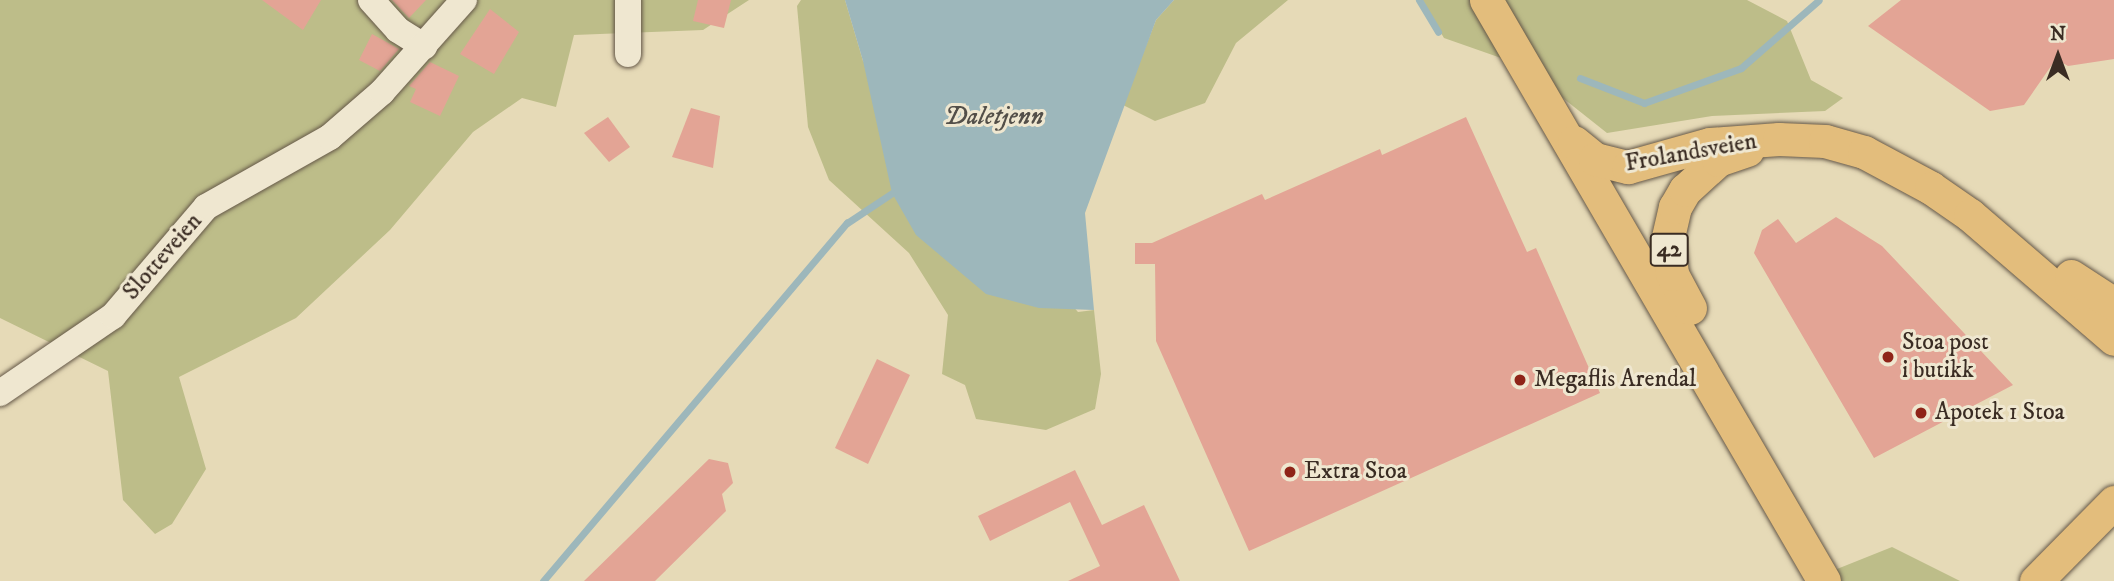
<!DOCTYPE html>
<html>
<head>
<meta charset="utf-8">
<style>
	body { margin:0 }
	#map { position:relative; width:2114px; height:581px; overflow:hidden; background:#e6dab7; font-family:"IM FELL DW Pica",serif }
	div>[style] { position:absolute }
	.green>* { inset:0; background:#bdbd89 }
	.water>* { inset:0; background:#9db7bb }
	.stream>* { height:7px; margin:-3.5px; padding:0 3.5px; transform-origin:3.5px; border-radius:3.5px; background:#9db7bb }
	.building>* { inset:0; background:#e3a495 }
	.roads { filter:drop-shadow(0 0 2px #655848) drop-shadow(0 0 2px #655848) }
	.minor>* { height:26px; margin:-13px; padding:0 13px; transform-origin:13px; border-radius:13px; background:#efe7d0 }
	.major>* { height:33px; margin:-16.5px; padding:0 16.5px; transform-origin:16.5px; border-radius:16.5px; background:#e3bd7c }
	.dots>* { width:19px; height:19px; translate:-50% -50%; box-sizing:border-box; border:4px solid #efe7d0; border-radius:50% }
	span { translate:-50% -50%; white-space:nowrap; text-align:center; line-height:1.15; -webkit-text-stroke:6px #efe7d0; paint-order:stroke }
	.shield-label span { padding:2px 5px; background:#efe7d0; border:2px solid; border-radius:5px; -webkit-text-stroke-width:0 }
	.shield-label { font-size:23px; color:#3a2c23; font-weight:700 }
	.street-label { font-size:24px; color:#3a2c23 }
	.poi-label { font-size:24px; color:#3a2c23 }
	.left { translate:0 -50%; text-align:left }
	.water-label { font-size:26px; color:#534f49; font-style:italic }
	.north { position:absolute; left:2023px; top:21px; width:70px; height:70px; -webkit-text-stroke:5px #efe7d0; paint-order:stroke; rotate:0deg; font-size:19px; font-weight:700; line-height:28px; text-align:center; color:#3a2c23 }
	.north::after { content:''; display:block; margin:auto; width:24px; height:32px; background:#3a2c23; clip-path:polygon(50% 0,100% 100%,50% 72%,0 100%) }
</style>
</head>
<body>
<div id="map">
	<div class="green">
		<div style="clip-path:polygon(0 0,749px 0,703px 30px,574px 35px,556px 107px,522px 98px,473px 132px,390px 230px,296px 318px,179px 377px,206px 469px,172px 524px,155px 534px,123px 500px,108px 371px,0 318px)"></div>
		<div style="clip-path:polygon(801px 0,845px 0,863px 61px,1078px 312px,1094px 310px,1101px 374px,1095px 409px,1046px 430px,976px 419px,965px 385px,942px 374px,948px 315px,909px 253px,829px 180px,808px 127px,797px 6px)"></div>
		<div style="clip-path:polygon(1174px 0,1288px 0,1236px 43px,1205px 103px,1155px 121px,1123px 105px,1156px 20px)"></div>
		<div style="clip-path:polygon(1421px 0,1747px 0,1787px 21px,1811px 80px,1843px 98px,1825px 111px,1712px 116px,1607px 133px,1521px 65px,1444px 38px)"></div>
		<div style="clip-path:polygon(1892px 547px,1960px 581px,1811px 581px,1822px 575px)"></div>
	</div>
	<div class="water">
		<div style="clip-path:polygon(845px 0,1174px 0,1156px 20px,1085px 213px,1094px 310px,1039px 308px,986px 294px,916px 235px,892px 193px,863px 61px)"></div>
	</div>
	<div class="stream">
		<div style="left:1419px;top:0;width:37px;rotate:59deg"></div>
		<div style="left:1580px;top:78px;width:69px;rotate:21.3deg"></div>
		<div style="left:1644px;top:103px;width:103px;rotate:-19.8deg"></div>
		<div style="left:1741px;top:68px;width:103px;rotate:-41.1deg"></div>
		<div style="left:543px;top:581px;width:470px;rotate:-49.7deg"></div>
		<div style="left:847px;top:223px;width:54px;rotate:-33.7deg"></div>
	</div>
	<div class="building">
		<div style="clip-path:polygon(262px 0,321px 0,303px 30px)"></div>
		<div style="clip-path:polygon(392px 0,426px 0,409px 18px)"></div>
		<div style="clip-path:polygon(698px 0,731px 0,724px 28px,693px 21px)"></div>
		<div style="clip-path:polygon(1901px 0,2114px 0,2114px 59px,2068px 66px,2056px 59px,2024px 105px,1990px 111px,1868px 26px)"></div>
		<div style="clip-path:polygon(490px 9px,519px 32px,494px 74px,460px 54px)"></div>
		<div style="clip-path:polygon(372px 34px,399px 49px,380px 71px,359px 60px)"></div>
		<div style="clip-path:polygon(430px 62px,459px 76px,440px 116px,410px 102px,416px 89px,409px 86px)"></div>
		<div style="clip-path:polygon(691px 108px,720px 116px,713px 168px,672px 157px)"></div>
		<div style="clip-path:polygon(608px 117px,630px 147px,609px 162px,584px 133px)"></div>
		<div style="clip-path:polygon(1466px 117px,1527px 252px,1536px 248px,1600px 393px,1249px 551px,1156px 341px,1155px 264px,1135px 264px,1135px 243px,1152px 243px,1262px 194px,1265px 200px,1380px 149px,1382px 155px)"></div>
		<div style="clip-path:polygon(1836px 217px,1882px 246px,2013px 385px,1874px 458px,1754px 253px,1762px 230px,1778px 219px,1796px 243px)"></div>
		<div style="clip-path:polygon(877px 359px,910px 375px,868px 464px,835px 448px)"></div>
		<div style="clip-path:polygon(709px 459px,728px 463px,733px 483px,722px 494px,726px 511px,655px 581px,584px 581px)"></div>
		<div style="clip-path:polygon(1075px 470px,1102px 525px,1144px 505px,1180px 581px,1068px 581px,1100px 566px,1070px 502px,990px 541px,978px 516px)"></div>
	</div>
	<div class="roads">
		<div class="minor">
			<div style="left:371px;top:0;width:40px;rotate:48deg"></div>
			<div style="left:398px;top:30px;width:31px;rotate:32deg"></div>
			<div style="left:628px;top:0;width:54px;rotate:90deg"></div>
			<div style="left:0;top:393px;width:137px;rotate:-34.3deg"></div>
			<div style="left:113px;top:316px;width:143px;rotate:-49.5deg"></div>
			<div style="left:206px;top:207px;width:142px;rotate:-29.4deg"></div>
			<div style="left:330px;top:137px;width:69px;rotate:-40.9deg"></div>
			<div style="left:382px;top:92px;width:123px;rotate:-48.3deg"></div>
		</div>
		<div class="major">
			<div style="left:1486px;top:0;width:672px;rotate:59.81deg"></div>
			<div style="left:1574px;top:142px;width:27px;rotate:39deg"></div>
			<div style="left:1595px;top:159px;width:34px;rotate:14deg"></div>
			<div style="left:1628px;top:167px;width:85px;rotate:-15.7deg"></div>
			<div style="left:1710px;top:144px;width:69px;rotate:-4.1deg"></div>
			<div style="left:1779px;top:139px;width:46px;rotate:2.5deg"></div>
			<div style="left:1825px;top:141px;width:41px;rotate:15.8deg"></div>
			<div style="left:1864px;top:152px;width:76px;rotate:28.2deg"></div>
			<div style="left:1931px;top:188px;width:47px;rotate:34.7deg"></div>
			<div style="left:1970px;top:215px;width:190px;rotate:40.7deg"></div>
			<div style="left:2071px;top:276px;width:51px;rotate:33.1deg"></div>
			<div style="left:1690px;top:308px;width:38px;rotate:-118deg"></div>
			<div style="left:1672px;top:274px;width:37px;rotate:-96deg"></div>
			<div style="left:1668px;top:237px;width:31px;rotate:-77deg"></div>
			<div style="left:1675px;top:207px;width:20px;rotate:-60deg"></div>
			<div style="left:1685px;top:190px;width:45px;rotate:-42.3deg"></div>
			<div style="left:1718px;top:160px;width:31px;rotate:-19deg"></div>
			<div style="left:2036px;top:581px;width:111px;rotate:-45.4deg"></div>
		</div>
	</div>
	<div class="dots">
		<div style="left:1888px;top:357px;background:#8f2418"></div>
		<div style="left:1520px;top:380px;background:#8f2418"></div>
		<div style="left:1921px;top:413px;background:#8f2418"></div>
		<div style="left:1290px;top:472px;background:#8f2418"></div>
	</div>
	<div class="shield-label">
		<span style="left:1669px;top:250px">42</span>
	</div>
	<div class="street-label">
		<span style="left:1691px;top:153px;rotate:-10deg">Frolandsveien</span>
		<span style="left:163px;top:257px;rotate:-49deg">Slotteveien</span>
	</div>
	<div class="poi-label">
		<span class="left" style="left:1902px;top:357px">Stoa post<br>i butikk</span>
		<span class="left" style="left:1534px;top:380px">Megaflis Arendal</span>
		<span class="left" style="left:1935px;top:413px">Apotek 1 Stoa</span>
		<span class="left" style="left:1304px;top:472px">Extra Stoa</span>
	</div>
	<div class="water-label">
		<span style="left:994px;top:117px">Daletjenn</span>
	</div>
	<div class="north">N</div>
</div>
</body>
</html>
